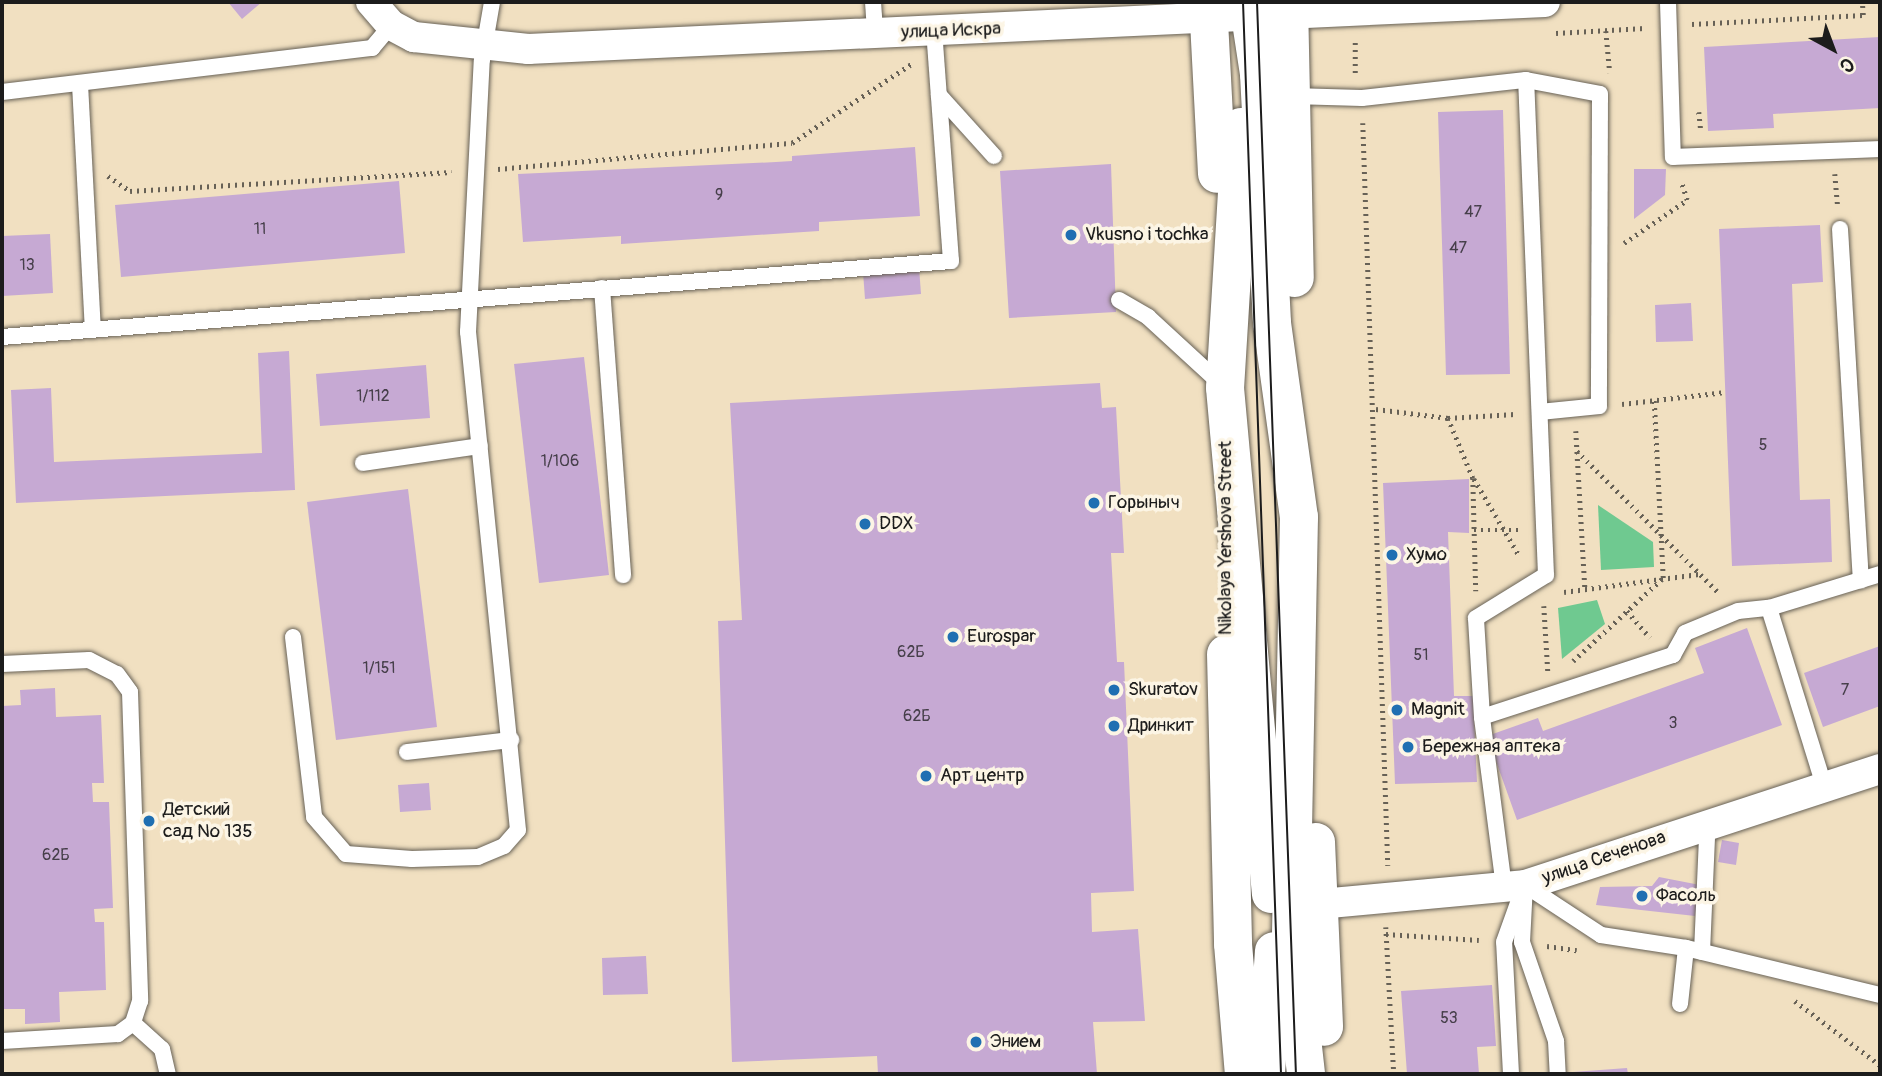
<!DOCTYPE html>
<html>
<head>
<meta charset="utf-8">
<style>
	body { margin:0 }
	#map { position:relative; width:1882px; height:1076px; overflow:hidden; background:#f1e0c1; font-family:Pangolin,sans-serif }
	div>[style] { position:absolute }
	.green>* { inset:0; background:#6fc990 }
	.building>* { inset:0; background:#c6a9d3 }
	.path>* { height:4.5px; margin-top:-2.25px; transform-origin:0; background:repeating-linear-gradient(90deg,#676156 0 2px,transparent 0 7px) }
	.roads { filter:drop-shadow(0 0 2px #676156) drop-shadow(0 0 2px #676156) }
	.lane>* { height:16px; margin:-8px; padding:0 8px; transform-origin:8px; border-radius:8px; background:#fff }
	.street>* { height:30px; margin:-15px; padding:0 15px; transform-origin:15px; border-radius:15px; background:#fff }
	.secondary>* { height:38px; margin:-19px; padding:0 19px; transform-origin:19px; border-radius:19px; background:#fff }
	.tram>* { height:2px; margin:-1px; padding:0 1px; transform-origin:1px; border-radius:1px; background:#1c1c1c }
	.dots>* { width:19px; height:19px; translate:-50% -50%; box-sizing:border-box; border:4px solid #fcf5e5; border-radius:50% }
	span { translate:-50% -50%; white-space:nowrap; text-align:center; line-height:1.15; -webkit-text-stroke:7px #fcf5e5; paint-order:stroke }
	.number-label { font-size:16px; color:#463f4a }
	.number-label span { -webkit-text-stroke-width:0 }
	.street-label { font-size:19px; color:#1c1c1c }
	.poi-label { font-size:19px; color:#1c1c1c }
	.left { translate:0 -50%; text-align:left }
	.frame { position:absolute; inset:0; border:4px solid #1c1c1c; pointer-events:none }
	.north { position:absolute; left:1798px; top:14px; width:70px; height:70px; -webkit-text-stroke:5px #fcf5e5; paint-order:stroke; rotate:139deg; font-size:19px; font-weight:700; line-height:28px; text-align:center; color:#1c1c1c }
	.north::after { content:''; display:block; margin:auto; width:24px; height:32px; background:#1c1c1c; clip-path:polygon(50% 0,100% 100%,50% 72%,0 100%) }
</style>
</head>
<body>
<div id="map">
	<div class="green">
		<div style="clip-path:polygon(1598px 505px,1653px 542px,1654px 567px,1601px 570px)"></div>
		<div style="clip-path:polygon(1597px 600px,1605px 624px,1562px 659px,1558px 608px)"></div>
	</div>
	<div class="building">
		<div style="clip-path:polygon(228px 2px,262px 2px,242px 19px)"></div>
		<div style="clip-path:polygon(1880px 37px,1880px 108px,1773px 114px,1774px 128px,1708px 131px,1704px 47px)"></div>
		<div style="clip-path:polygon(1503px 110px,1510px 374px,1446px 375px,1438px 112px)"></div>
		<div style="clip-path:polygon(915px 147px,920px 216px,819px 222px,819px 231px,621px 244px,621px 236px,523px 242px,518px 174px,776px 162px,792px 161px,792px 156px)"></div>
		<div style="clip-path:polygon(1111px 164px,1116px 312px,1009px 318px,1000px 171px)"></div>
		<div style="clip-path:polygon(1634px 169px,1666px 169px,1665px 195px,1634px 219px)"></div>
		<div style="clip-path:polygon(399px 181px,405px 253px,121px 277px,115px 205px)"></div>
		<div style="clip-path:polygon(1820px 225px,1823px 282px,1792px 284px,1800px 500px,1830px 499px,1832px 562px,1732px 566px,1719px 229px)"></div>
		<div style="clip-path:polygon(50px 234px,53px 293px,2px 296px,2px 236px)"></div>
		<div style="clip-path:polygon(919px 267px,921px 294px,865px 299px,863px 272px)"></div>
		<div style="clip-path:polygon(1691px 303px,1693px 341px,1656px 342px,1655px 305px)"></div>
		<div style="clip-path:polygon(289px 351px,295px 490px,16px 503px,11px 390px,51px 388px,54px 462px,262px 453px,258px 353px)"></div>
		<div style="clip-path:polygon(584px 357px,609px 575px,539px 583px,514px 364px)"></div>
		<div style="clip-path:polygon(426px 365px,430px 418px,320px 426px,316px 374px)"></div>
		<div style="clip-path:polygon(1100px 383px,1102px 408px,1116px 407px,1124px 553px,1111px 553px,1117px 662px,1124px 662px,1134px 891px,1091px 893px,1092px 932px,1138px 929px,1145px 1021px,1093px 1022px,1097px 1074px,878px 1074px,877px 1056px,732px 1062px,718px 621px,742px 620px,730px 403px)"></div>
		<div style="clip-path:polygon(1469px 479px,1469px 533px,1448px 532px,1454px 696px,1473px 696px,1477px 782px,1395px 784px,1383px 483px)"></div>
		<div style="clip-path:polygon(408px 489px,437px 727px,336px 740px,307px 502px)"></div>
		<div style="clip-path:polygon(1747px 628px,1782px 725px,1517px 820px,1487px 736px,1538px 718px,1543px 731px,1704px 673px,1695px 648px)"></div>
		<div style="clip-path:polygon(1880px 646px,1880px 706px,1823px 727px,1804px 673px)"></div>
		<div style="clip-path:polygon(55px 688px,56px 717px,101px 715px,104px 783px,92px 783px,93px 802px,109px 802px,113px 908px,94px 909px,95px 922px,104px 922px,106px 990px,59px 992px,60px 1022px,25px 1024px,25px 1009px,2px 1009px,2px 706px,21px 705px,20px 690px)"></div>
		<div style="clip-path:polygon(429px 783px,431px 810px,400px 812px,398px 785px)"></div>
		<div style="clip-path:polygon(1722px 840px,1739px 843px,1736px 865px,1718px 862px)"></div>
		<div style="clip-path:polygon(1659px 877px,1700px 885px,1695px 916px,1596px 905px,1600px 887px,1652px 886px)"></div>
		<div style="clip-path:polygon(646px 956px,648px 994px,603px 995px,602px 958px)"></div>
		<div style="clip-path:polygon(1492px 985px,1496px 1046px,1477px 1047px,1479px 1074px,1407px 1074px,1401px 991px)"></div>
		<div style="clip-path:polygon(1627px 1068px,1628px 1074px,1574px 1074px,1573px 1072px)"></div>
	</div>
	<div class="path">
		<div style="left:1692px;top:24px;width:171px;rotate:-3deg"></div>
		<div style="left:1863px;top:15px;width:13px;rotate:-94deg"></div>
		<div style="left:1606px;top:31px;width:42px;rotate:84.6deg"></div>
		<div style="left:1556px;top:33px;width:89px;rotate:-3.2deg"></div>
		<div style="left:1355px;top:73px;width:32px;rotate:-90deg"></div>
		<div style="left:1699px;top:112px;width:19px;rotate:84deg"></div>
		<div style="left:1363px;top:123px;width:743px;rotate:88.07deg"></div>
		<div style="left:498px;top:169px;width:295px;rotate:-5.1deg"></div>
		<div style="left:792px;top:143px;width:145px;rotate:-33.5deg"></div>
		<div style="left:1835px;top:174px;width:33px;rotate:85deg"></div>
		<div style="left:108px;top:176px;width:27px;rotate:34deg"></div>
		<div style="left:130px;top:191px;width:322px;rotate:-3.4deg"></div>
		<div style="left:1624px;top:243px;width:76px;rotate:-34.3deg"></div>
		<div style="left:1687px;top:200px;width:20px;rotate:-108deg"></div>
		<div style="left:1622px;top:404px;width:104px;rotate:-6.6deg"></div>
		<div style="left:1376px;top:409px;width:73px;rotate:7.1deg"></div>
		<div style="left:1448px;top:418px;width:67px;rotate:-3.4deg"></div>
		<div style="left:1448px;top:418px;width:65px;rotate:67.4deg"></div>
		<div style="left:1473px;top:478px;width:113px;rotate:88.5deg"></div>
		<div style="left:1576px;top:431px;width:158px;rotate:86.7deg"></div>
		<div style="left:1577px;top:451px;width:202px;rotate:45deg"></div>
		<div style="left:1474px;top:479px;width:88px;rotate:59.4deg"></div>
		<div style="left:1474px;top:530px;width:48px"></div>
		<div style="left:1564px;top:592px;width:136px;rotate:-7.6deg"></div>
		<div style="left:1544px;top:606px;width:65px;rotate:86.5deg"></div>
		<div style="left:1627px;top:611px;width:35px;rotate:49deg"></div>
		<div style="left:1573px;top:661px;width:122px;rotate:-42.7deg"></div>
		<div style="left:1663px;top:578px;width:178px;rotate:-92.9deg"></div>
		<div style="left:1386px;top:927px;width:147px;rotate:86.9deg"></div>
		<div style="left:1386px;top:934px;width:93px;rotate:3.7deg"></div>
		<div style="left:1547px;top:946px;width:30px;rotate:8deg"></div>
		<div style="left:1795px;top:1001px;width:106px;rotate:37deg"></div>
	</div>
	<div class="roads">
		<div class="lane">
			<div style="left:873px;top:2px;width:32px;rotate:86deg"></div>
			<div style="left:1668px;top:2px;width:155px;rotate:88.2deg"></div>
			<div style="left:1673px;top:157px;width:207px;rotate:-2.2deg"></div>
			<div style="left:80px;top:84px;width:244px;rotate:87deg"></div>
			<div style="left:2px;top:92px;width:373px;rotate:-6.8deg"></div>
			<div style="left:372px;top:48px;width:30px;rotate:-50deg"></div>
			<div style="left:939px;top:95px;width:82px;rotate:48deg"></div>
			<div style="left:1292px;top:96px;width:70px;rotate:1.6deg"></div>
			<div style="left:1362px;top:98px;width:165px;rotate:-6.3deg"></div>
			<div style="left:1526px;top:80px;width:75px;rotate:10.7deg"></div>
			<div style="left:1600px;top:94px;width:312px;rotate:90.2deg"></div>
			<div style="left:1599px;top:406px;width:59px;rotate:174.2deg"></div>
			<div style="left:1840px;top:229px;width:352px;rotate:86.6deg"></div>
			<div style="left:602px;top:288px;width:288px;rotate:85.8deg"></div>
			<div style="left:1119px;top:300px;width:34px;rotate:30deg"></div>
			<div style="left:1148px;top:317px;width:100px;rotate:42.6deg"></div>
			<div style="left:2px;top:337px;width:952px;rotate:-4.58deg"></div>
			<div style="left:951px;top:261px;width:231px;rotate:-94.2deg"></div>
			<div style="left:363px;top:463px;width:118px;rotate:-8.3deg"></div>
			<div style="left:1769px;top:608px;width:116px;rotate:-17deg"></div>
			<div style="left:293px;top:637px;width:181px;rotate:83.3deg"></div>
			<div style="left:314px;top:817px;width:49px;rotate:49.1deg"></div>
			<div style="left:346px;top:854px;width:66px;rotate:4.3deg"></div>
			<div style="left:412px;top:859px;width:66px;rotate:-1.7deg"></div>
			<div style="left:478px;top:857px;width:28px;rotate:-23deg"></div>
			<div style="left:504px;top:846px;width:21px;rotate:-49deg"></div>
			<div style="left:518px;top:830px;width:501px;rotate:-95.73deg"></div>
			<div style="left:468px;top:332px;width:272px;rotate:-87.1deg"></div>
			<div style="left:482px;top:60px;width:59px;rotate:-80.2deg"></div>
			<div style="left:2px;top:664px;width:87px;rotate:-2.6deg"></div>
			<div style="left:89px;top:660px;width:31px;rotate:27deg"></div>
			<div style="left:117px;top:674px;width:22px;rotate:54deg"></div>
			<div style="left:130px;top:692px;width:309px;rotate:88.1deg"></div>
			<div style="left:140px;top:1001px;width:23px;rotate:108deg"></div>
			<div style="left:133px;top:1023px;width:19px;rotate:144deg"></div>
			<div style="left:118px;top:1034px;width:116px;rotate:176.5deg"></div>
			<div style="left:1482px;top:717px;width:201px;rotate:-18deg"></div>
			<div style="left:1673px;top:655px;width:25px;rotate:-61deg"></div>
			<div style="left:1685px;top:633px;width:57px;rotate:-22.5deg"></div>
			<div style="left:1738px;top:611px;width:31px;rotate:-6deg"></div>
			<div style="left:1769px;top:608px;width:189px;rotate:72.8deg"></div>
			<div style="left:407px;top:752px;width:105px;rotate:-6.6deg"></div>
			<div style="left:1525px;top:885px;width:91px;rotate:33.3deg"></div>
			<div style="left:1601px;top:935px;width:86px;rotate:8.7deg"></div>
			<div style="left:1686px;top:948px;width:200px;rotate:13.6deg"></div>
			<div style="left:1525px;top:885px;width:57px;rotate:93deg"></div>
			<div style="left:1522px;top:942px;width:105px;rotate:71deg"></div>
			<div style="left:1556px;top:1041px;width:33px;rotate:87deg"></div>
			<div style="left:1504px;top:887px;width:171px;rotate:-97.4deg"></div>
			<div style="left:1482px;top:717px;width:99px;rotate:-93.5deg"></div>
			<div style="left:1476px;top:618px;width:82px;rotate:-31.6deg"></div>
			<div style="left:1546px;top:575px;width:495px;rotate:-92.3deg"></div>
			<div style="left:1702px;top:952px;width:116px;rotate:-87.5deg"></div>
			<div style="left:1707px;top:836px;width:13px;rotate:-108deg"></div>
			<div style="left:1680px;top:1004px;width:56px;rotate:-83.9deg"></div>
			<div style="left:133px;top:1023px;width:39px;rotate:42deg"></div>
			<div style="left:162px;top:1049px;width:26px;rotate:77deg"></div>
			<div style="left:1511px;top:1074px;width:132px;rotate:-93deg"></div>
			<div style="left:1504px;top:942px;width:45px;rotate:-70.3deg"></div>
		</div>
		<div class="street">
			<div style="left:371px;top:2px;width:30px;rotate:49deg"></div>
			<div style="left:391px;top:25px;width:26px;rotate:28deg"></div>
			<div style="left:414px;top:37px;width:115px;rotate:6deg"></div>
			<div style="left:528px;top:49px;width:1018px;rotate:-2.65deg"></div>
			<div style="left:1320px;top:904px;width:206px;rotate:-5.3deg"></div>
			<div style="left:1525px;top:885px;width:373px;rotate:-18.1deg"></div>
		</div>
		<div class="secondary">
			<div style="left:1208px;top:2px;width:172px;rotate:87deg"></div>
			<div style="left:1248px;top:2px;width:73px;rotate:81.3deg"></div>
			<div style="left:1259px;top:74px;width:249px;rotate:87deg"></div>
			<div style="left:1272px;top:323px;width:196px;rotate:82.1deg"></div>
			<div style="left:1299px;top:517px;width:423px;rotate:91.1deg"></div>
			<div style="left:1291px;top:940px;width:135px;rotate:83.6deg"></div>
			<div style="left:1289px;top:2px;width:276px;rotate:88.8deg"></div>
			<div style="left:1241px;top:127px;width:261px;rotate:93.5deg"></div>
			<div style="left:1225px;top:388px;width:508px;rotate:84.81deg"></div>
			<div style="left:1226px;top:654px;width:290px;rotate:88.6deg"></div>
			<div style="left:1233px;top:944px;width:130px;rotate:85.2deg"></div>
			<div style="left:1316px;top:842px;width:185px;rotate:87.5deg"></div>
			<div style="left:1266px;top:1074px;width:123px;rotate:-86.3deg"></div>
		</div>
	</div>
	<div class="tram">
		<div style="left:1243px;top:2px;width:1073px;rotate:87.97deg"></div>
		<div style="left:1257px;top:2px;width:1073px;rotate:87.92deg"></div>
	</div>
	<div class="dots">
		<div style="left:1071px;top:235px;background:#1f6fb2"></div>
		<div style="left:1094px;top:503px;background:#1f6fb2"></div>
		<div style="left:865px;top:524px;background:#1f6fb2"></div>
		<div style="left:1392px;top:555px;background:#1f6fb2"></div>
		<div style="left:953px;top:637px;background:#1f6fb2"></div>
		<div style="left:1114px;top:690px;background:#1f6fb2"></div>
		<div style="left:1397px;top:710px;background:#1f6fb2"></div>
		<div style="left:1114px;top:726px;background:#1f6fb2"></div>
		<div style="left:1408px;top:747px;background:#1f6fb2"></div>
		<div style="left:926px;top:776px;background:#1f6fb2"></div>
		<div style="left:149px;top:821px;background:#1f6fb2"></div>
		<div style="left:1642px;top:896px;background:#1f6fb2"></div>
		<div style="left:976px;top:1042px;background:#1f6fb2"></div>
	</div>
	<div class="number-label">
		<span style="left:719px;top:195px">9</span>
		<span style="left:1473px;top:212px">47</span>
		<span style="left:260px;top:229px">11</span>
		<span style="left:1458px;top:248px">47</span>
		<span style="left:27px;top:265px">13</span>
		<span style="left:373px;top:396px">1/112</span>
		<span style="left:1763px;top:445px">5</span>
		<span style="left:560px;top:461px">1/106</span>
		<span style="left:911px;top:652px">62Б</span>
		<span style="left:1421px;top:655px">51</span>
		<span style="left:379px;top:668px">1/151</span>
		<span style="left:1845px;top:690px">7</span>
		<span style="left:917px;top:716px">62Б</span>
		<span style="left:1673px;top:723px">3</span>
		<span style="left:56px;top:855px">62Б</span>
		<span style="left:1449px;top:1018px">53</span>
	</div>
	<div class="street-label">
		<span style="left:951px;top:31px;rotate:-2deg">улица Искра</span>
		<span style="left:1226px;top:538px;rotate:-90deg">Nikolaya Yershova Street</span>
		<span style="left:1604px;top:858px;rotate:-19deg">улица Сеченова</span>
	</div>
	<div class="poi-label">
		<span class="left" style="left:1085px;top:235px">Vkusno i tochka</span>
		<span class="left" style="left:1108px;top:503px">Горыныч</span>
		<span class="left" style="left:879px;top:524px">DDX</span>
		<span class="left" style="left:1406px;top:555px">Хумо</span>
		<span class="left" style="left:967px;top:637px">Eurospar</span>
		<span class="left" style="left:1128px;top:690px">Skuratov</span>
		<span class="left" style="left:1411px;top:710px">Magnit</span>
		<span class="left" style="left:1128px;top:726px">Дринкит</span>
		<span class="left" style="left:1422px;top:747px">Бережная аптека</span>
		<span class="left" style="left:940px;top:776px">Арт центр</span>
		<span class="left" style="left:163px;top:821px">Детский<br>сад № 135</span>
		<span class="left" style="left:1656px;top:896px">Фасоль</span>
		<span class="left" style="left:990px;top:1042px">Энием</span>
	</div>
	<div class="frame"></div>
	<div class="north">С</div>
</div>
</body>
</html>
